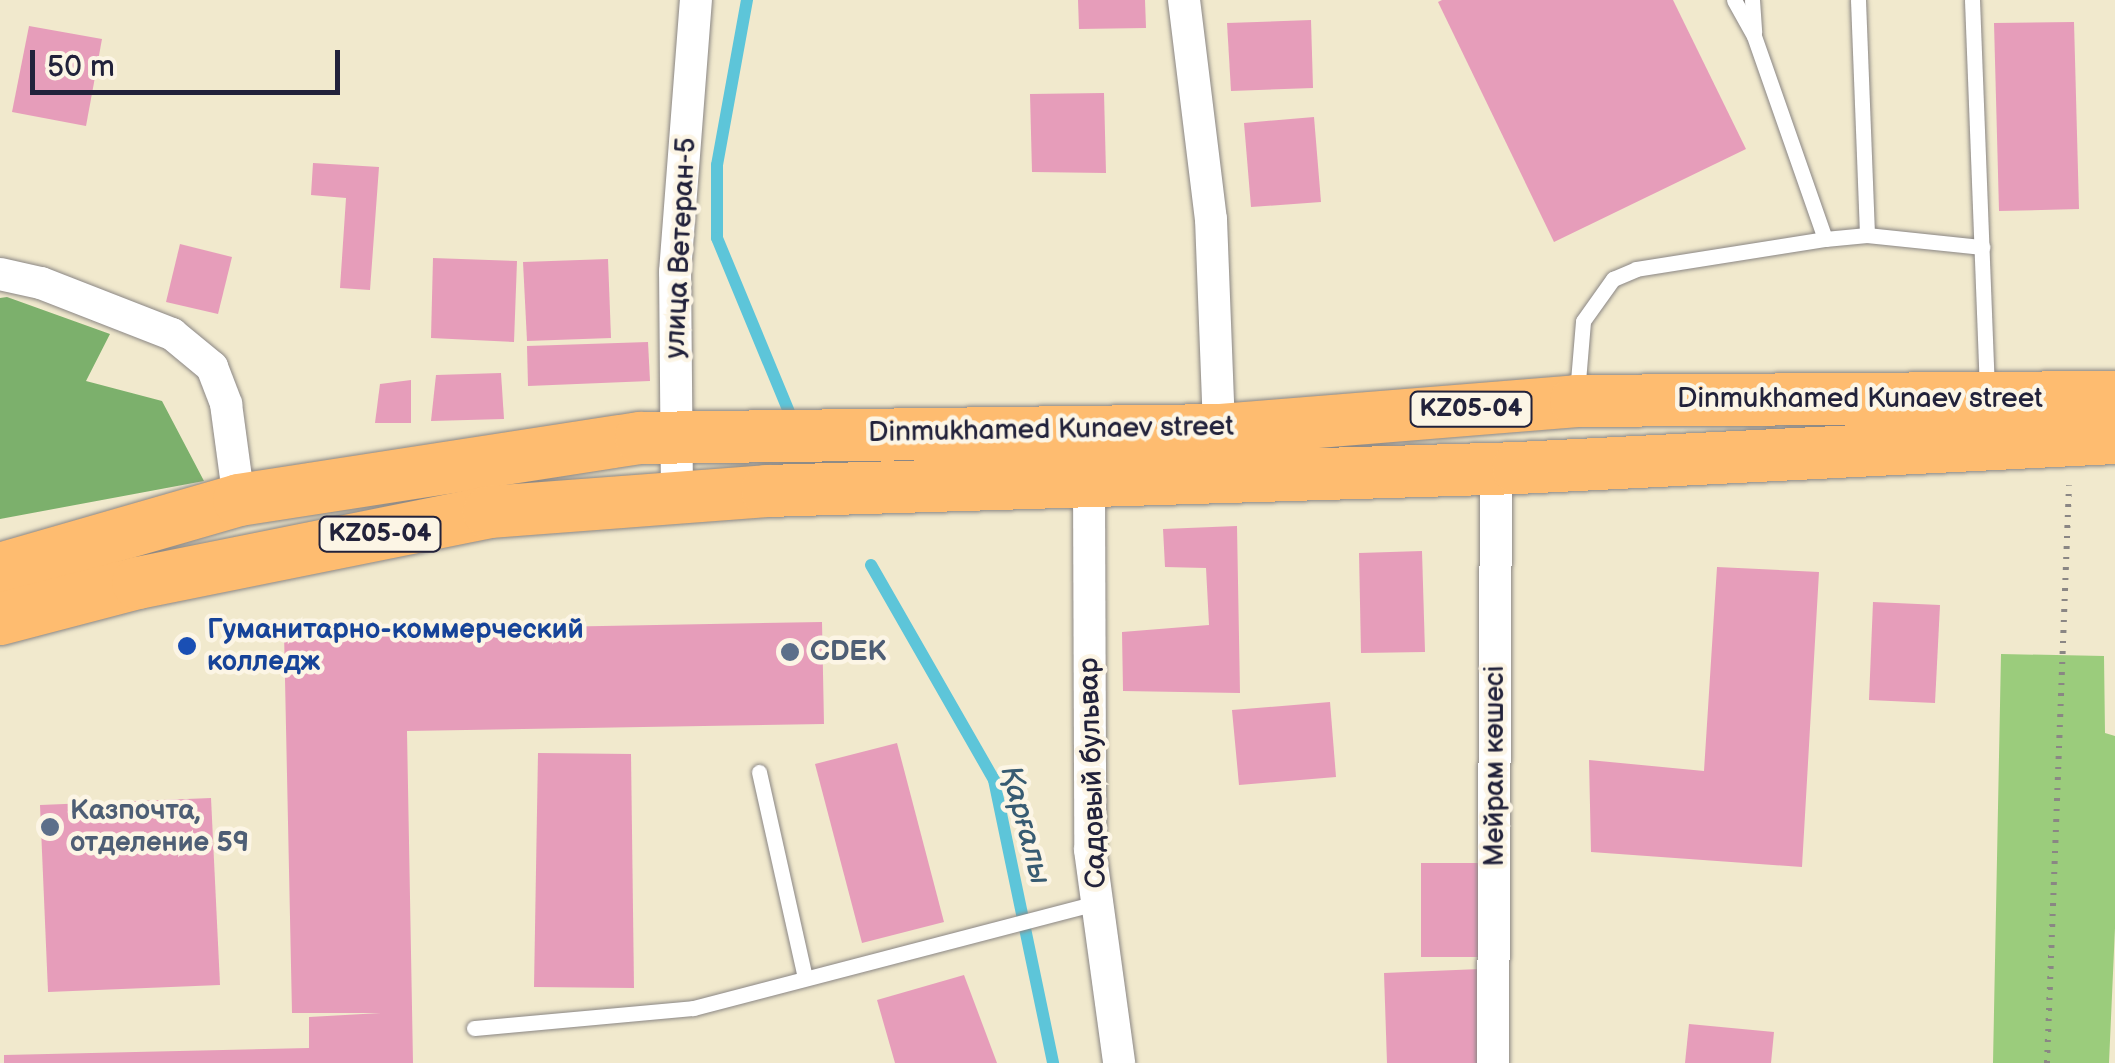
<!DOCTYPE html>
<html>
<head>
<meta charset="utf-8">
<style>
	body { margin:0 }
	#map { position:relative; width:2115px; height:1063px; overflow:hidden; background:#f1e9cd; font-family:"Balsamiq Sans",sans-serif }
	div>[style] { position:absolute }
	.green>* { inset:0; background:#9bcc7c }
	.forest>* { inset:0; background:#7cb06c }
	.stream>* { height:12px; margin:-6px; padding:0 6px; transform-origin:6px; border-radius:6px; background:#5dc5d9 }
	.building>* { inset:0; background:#e69dba }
	.path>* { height:6px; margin-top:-3px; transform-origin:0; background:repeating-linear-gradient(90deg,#8a8684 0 2.5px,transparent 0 10.5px) }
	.roads { filter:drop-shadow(0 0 2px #8a8684) drop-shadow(0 0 2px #8a8684) }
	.lane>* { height:15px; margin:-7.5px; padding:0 7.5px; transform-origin:7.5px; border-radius:7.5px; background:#fff }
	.street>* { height:32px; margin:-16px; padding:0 16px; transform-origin:16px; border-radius:16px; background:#fff }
	.primary>* { height:52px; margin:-26px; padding:0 26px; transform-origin:26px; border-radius:26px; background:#febc70 }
	.dots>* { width:28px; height:28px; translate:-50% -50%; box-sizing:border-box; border:5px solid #fcf5e5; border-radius:50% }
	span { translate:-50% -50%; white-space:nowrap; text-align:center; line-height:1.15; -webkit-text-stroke:9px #fcf5e5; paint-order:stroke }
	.shield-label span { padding:2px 8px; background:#fcf5e5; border:2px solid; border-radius:8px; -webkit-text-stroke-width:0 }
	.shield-label { font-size:25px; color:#22223b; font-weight:700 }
	.street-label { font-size:28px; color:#22223b }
	.transit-label { font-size:28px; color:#164399; font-weight:700 }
	.left { translate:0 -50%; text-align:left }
	.service-label { font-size:28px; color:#4e5e75; font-weight:700 }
	.water-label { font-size:30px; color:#375b72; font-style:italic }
	.scale { position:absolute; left:30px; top:50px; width:310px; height:45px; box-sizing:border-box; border:5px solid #22223b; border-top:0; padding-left:12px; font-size:30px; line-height:35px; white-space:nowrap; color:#22223b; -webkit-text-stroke:8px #fcf5e5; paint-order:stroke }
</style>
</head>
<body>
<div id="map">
	<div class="green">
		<div style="clip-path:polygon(2001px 654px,2104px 656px,2105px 733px,2115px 736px,2115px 928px,2109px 1063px,1993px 1063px)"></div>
	</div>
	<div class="forest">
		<div style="clip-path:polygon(7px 297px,110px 334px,86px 381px,162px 401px,204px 481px,0 519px,0 298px)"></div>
	</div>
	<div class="stream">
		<div style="left:747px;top:0;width:168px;rotate:100.3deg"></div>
		<div style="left:717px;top:165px;width:73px;rotate:90deg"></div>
		<div style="left:717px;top:238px;width:201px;rotate:67.5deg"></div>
		<div style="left:871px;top:565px;width:248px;rotate:60.2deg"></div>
		<div style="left:994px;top:780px;width:289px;rotate:78.2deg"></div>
	</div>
	<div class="building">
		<div style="clip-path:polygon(1078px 0,1145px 0,1146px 28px,1079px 29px)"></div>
		<div style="clip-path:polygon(1442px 0,1673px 0,1746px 149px,1554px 242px,1438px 2px)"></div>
		<div style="clip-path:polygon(1311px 20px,1313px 88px,1231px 91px,1227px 23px)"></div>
		<div style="clip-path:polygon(2074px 22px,2079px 209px,1999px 211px,1994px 23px)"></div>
		<div style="clip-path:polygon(29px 26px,102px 39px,86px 126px,12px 112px)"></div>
		<div style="clip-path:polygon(1104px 93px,1106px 173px,1032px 172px,1030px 94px)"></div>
		<div style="clip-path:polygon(1314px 117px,1321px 202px,1251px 207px,1244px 123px)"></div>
		<div style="clip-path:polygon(313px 163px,379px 167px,370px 290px,340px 288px,346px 198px,311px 195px)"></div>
		<div style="clip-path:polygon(180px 244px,232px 257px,218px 314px,166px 302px)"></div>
		<div style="clip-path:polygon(433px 258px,517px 261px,514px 342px,431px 338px)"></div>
		<div style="clip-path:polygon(608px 259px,611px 338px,527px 341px,523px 262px)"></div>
		<div style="clip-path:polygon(648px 342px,650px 381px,528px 386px,527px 346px)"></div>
		<div style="clip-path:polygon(501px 373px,504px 419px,431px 421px,436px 375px)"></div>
		<div style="clip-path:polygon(411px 380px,411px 423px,375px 423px,380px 384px)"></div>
		<div style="clip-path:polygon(1237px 526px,1240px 693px,1123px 691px,1122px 632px,1209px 625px,1206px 568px,1165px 567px,1163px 529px)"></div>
		<div style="clip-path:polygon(1422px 551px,1425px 652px,1361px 653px,1359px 553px)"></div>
		<div style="clip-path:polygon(1717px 567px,1819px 572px,1802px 867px,1591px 852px,1589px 760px,1704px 771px)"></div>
		<div style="clip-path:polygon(1873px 602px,1940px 605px,1935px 703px,1869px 700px)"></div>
		<div style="clip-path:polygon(822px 622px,824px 724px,407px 731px,413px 1063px,4px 1063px,4px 1055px,309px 1048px,309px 1017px,381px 1013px,292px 1013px,284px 632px)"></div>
		<div style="clip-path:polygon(1330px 702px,1336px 777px,1239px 785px,1232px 710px)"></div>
		<div style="clip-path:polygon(897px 743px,944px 922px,862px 943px,815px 764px)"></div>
		<div style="clip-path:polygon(538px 753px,631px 754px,634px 988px,534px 987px)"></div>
		<div style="clip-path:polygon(211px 798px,220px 985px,48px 992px,40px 805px)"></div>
		<div style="clip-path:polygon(1421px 863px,1496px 863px,1496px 957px,1421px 957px)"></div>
		<div style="clip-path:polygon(1480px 969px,1484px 1063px,1387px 1063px,1384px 973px)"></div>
		<div style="clip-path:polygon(964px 975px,997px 1063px,895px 1063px,877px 1000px)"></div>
		<div style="clip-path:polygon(1689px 1024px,1774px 1032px,1771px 1063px,1685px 1063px)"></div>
	</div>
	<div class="path">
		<div style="left:2047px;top:1063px;width:578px;rotate:-87.82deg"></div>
	</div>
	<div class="roads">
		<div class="lane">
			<div style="left:1734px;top:0;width:41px;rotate:60.9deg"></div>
			<div style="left:1754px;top:36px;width:215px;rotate:70.7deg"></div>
			<div style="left:1825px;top:239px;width:42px;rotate:-5.4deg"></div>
			<div style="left:1867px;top:235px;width:116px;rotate:6deg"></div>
			<div style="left:1752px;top:0;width:32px;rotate:86deg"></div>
			<div style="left:1858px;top:0;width:235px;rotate:87.8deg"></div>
			<div style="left:1972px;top:0;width:391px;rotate:87.8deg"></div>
			<div style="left:1577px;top:393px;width:72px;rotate:-85.2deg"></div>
			<div style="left:1583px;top:321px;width:52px;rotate:-54.5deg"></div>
			<div style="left:1613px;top:279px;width:25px;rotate:-23deg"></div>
			<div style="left:1636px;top:269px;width:191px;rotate:-9deg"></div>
			<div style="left:759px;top:772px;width:211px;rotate:77.4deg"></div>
			<div style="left:474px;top:1028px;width:220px;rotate:-5.2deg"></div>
			<div style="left:693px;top:1008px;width:417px;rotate:-14.6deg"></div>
		</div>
		<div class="street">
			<div style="left:1184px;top:0;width:221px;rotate:83deg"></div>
			<div style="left:1211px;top:219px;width:211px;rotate:87.8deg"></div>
			<div style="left:0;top:274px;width:42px;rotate:12.4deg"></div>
			<div style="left:41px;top:283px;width:141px;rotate:21.3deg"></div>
			<div style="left:172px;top:334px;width:52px;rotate:39.5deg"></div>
			<div style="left:212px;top:367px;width:40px;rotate:69deg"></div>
			<div style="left:226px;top:404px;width:97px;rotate:82.3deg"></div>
			<div style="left:1089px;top:482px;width:368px;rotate:89.8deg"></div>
			<div style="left:1090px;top:850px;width:215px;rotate:82.2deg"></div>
			<div style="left:677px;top:496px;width:224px;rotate:-90.5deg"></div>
			<div style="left:675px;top:272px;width:273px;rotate:-85.6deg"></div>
			<div style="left:1493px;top:1063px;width:594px;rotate:-89.71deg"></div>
		</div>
		<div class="primary">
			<div style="left:0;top:569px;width:249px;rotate:-16.1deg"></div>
			<div style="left:239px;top:500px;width:407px;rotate:-8.8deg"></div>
			<div style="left:641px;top:438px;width:578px;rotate:-0.79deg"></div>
			<div style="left:1219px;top:430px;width:358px;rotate:-4.6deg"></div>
			<div style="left:1576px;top:401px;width:539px;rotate:-0.43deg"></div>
			<div style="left:0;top:619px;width:143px;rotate:-14.6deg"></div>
			<div style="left:138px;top:583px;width:358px;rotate:-11.4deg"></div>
			<div style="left:489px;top:512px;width:279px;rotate:-4.3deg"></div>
			<div style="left:767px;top:491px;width:751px;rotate:-1.75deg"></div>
			<div style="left:1518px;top:468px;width:598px;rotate:-2.88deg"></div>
		</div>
	</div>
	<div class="dots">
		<div style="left:187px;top:646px;background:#1a4fb4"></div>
		<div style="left:790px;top:652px;background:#5c6f8a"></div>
		<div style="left:50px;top:827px;background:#5c6f8a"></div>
	</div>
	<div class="shield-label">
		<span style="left:1471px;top:409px">KZ05-04</span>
		<span style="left:380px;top:534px">KZ05-04</span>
	</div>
	<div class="street-label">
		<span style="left:681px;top:248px;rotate:-87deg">улица Ветеран-5</span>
		<span style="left:1860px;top:399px">Dinmukhamed Kunaev street</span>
		<span style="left:1051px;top:430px;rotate:-1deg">Dinmukhamed Kunaev street</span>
		<span style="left:1495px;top:766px;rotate:-90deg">Мейрам көшесі</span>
		<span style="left:1093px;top:773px;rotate:-92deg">Садовый бульвар</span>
	</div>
	<div class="transit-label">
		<span class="left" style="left:207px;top:646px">Гуманитарно-коммерческий<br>колледж</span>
	</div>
	<div class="service-label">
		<span class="left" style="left:810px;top:652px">CDEK</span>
		<span class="left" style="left:70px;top:827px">Казпочта,<br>отделение 59</span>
	</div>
	<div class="water-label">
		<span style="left:1025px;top:825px;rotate:75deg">Қарғалы</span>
	</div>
	<div class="scale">50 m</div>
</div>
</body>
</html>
